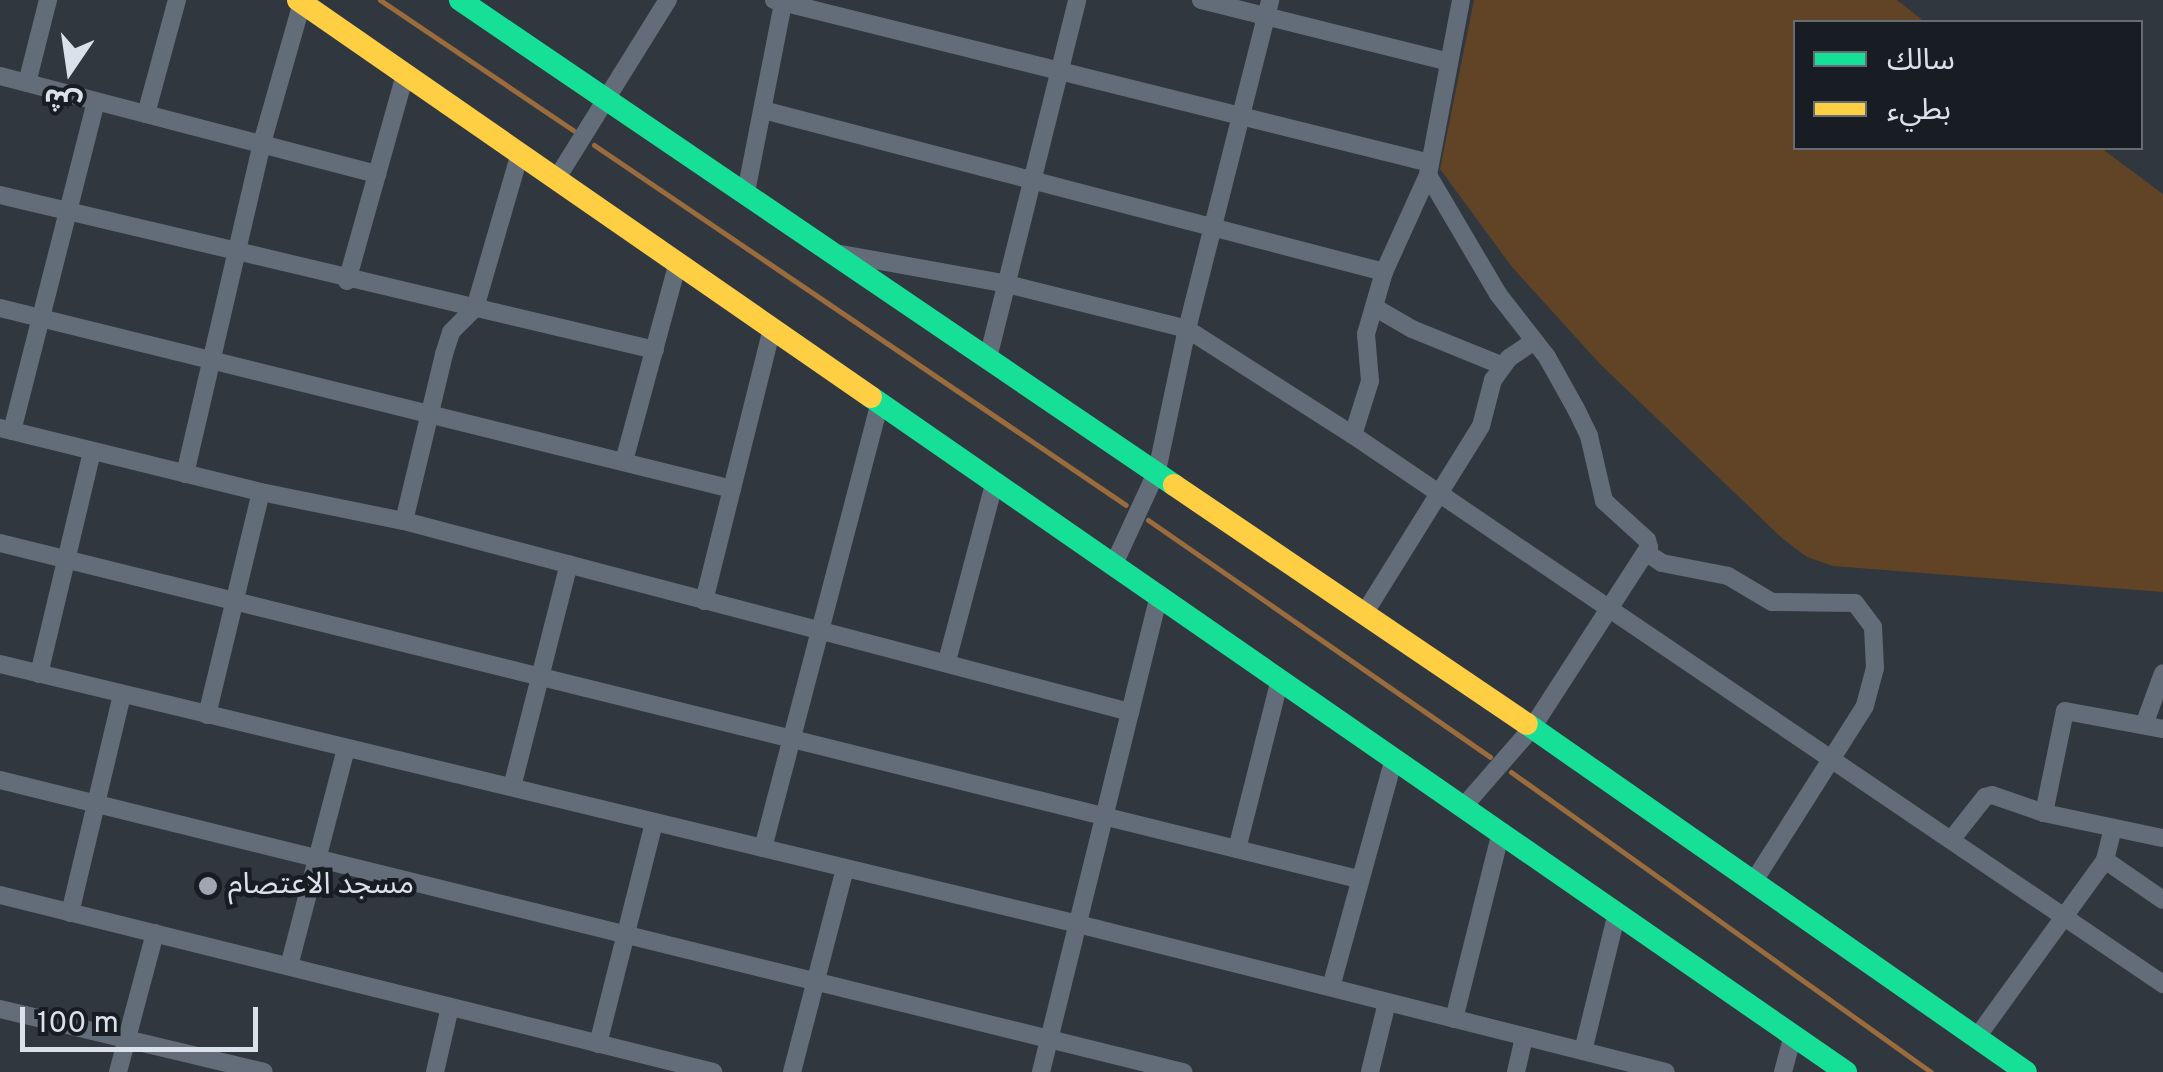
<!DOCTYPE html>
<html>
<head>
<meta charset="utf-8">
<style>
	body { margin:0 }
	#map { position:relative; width:2163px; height:1072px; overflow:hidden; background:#31373f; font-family:Overpass,"Noto Sans Arabic",sans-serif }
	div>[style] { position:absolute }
	.green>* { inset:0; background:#614325 }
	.stream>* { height:5px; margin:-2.5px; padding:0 2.5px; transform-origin:2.5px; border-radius:2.5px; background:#9a6b3d }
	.street>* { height:18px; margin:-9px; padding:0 9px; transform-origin:9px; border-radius:9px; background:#636d7a }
	.fast>* { height:22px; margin:-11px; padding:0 11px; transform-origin:11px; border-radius:11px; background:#16e098 }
	.slow>* { height:22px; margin:-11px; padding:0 11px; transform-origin:11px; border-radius:11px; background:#ffcf43 }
	.dots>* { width:28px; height:28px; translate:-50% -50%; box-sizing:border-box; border:5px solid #181d24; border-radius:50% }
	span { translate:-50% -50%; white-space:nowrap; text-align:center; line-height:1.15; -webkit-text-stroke:9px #181d24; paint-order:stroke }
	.poi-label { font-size:30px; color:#dae1eb }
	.left { translate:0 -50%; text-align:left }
	.legend { position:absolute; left:1793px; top:20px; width:350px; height:130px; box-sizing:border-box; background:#181d24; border:2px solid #666b74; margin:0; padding:12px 18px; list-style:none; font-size:30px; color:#dae1eb }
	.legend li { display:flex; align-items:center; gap:20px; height:50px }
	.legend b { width:50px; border:2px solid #666b74 }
	.north { position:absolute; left:20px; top:20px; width:100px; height:100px; -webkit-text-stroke:8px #181d24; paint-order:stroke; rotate:193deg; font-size:28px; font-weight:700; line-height:40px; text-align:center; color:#dae1eb }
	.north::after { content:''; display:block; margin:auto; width:35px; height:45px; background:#dae1eb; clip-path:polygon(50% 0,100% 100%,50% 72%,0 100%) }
	.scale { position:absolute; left:20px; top:1007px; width:238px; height:45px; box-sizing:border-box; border:5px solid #dae1eb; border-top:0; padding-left:12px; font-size:30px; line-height:35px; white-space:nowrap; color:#dae1eb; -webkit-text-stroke:8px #181d24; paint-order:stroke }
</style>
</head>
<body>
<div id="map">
	<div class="green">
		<div style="clip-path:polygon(1474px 0,1897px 0,1925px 22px,1796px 22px,1796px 148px,2101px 148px,2163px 194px,2163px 592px,1833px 566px,1807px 557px,1783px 539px,1600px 364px,1512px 267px,1440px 169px)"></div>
	</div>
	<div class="stream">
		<div style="left:380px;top:0;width:233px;rotate:34deg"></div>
		<div style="left:594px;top:145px;width:642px;rotate:34.09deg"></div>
		<div style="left:1148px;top:520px;width:416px;rotate:34.7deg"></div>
		<div style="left:1511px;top:772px;width:516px;rotate:35.54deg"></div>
	</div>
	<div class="street">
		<div style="left:774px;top:0;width:676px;rotate:13.95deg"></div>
		<div style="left:1201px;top:0;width:252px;rotate:14deg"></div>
		<div style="left:0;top:76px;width:390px;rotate:14.6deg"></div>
		<div style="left:27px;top:83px;width:86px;rotate:-75.8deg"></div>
		<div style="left:763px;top:110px;width:642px;rotate:14.62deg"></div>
		<div style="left:146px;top:114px;width:118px;rotate:-74.8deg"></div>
		<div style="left:1428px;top:175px;width:138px;rotate:59.5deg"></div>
		<div style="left:1498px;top:294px;width:80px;rotate:52.1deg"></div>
		<div style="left:1547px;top:357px;width:60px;rotate:60.9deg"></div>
		<div style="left:1576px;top:409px;width:30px;rotate:64deg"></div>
		<div style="left:1589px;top:436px;width:67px;rotate:77deg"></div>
		<div style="left:1604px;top:501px;width:58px;rotate:42.2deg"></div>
		<div style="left:1647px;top:540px;width:7px;rotate:74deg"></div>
		<div style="left:1649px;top:547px;width:216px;rotate:122.9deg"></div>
		<div style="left:1532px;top:728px;width:103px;rotate:131.1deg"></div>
		<div style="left:557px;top:178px;width:210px;rotate:-58.1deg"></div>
		<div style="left:746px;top:192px;width:193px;rotate:-78.9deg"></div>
		<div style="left:0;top:195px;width:673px;rotate:13.31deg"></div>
		<div style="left:841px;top:254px;width:169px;rotate:10.2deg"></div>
		<div style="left:1007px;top:284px;width:186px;rotate:14deg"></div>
		<div style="left:1187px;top:329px;width:197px;rotate:32.6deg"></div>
		<div style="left:1353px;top:435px;width:979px;rotate:34.13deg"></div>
		<div style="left:347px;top:281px;width:215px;rotate:-74.3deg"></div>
		<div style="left:1374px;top:307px;width:44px;rotate:30.1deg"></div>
		<div style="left:1412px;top:329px;width:98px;rotate:22.1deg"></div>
		<div style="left:0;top:308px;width:754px;rotate:13.89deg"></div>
		<div style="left:988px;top:358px;width:369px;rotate:-76deg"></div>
		<div style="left:0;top:428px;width:269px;rotate:13.8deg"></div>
		<div style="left:261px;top:492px;width:146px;rotate:11.5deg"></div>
		<div style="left:404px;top:521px;width:751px;rotate:14.74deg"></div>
		<div style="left:12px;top:431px;width:340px;rotate:-75.7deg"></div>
		<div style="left:1353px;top:435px;width:57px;rotate:-72.5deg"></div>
		<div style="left:1370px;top:381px;width:47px;rotate:-94.9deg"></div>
		<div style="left:1366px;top:334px;width:65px;rotate:-73.8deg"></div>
		<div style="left:1384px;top:272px;width:107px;rotate:-65.6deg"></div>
		<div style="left:1428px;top:175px;width:178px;rotate:-79.3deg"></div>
		<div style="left:624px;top:461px;width:206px;rotate:-74.8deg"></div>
		<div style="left:185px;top:474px;width:340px;rotate:-76.9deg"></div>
		<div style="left:262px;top:143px;width:146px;rotate:-74.1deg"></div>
		<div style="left:404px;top:521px;width:172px;rotate:-76.5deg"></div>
		<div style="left:444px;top:354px;width:23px;rotate:-72deg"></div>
		<div style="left:451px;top:332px;width:34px;rotate:-45deg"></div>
		<div style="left:475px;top:308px;width:161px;rotate:-73.8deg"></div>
		<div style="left:0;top:543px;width:1399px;rotate:13.9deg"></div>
		<div style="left:1647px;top:553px;width:18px;rotate:34deg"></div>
		<div style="left:1662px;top:563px;width:67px;rotate:11.1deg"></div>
		<div style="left:1728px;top:576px;width:51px;rotate:30.6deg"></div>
		<div style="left:1772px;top:602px;width:83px;rotate:0.7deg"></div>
		<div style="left:1855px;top:603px;width:30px;rotate:53deg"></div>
		<div style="left:1873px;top:627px;width:41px;rotate:87.2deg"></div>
		<div style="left:1875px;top:668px;width:39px;rotate:105deg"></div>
		<div style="left:1865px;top:706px;width:205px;rotate:122.4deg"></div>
		<div style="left:1114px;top:564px;width:102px;rotate:-65.2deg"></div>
		<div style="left:1157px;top:471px;width:145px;rotate:-78.1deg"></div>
		<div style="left:1187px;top:329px;width:339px;rotate:-75.8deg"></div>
		<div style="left:704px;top:601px;width:281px;rotate:-76deg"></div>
		<div style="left:1364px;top:614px;width:221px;rotate:-58.1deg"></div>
		<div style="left:1481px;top:426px;width:48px;rotate:-75.4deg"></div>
		<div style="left:1493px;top:380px;width:27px;rotate:-54deg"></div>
		<div style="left:1509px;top:358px;width:30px;rotate:-34deg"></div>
		<div style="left:947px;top:661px;width:186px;rotate:-75.1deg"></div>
		<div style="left:0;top:664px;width:1109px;rotate:13.56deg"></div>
		<div style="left:1078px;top:924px;width:606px;rotate:14.13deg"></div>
		<div style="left:39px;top:674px;width:229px;rotate:-76.6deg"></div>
		<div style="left:207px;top:715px;width:229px;rotate:-76.4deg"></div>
		<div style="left:2144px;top:725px;width:55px;rotate:-69.9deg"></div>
		<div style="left:0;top:780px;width:1219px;rotate:13.87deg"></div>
		<div style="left:512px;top:787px;width:230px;rotate:-75.7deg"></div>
		<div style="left:2044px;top:813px;width:104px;rotate:-78.4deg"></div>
		<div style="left:2065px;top:711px;width:100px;rotate:10.4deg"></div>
		<div style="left:1951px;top:840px;width:55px;rotate:-51.7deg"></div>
		<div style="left:1985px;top:797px;width:7px;rotate:-16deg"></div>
		<div style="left:1992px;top:795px;width:55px;rotate:19.1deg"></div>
		<div style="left:2044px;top:813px;width:122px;rotate:11.9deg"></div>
		<div style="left:763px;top:848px;width:461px;rotate:-75.3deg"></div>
		<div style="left:1237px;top:849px;width:175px;rotate:-75.8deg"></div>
		<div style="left:2105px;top:860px;width:70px;rotate:34.6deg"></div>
		<div style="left:0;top:895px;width:735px;rotate:13.94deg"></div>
		<div style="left:70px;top:913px;width:224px;rotate:-76.6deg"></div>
		<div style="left:289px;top:966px;width:225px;rotate:-75.3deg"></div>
		<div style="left:1331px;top:987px;width:238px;rotate:-74.6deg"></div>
		<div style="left:0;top:1009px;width:271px;rotate:13.4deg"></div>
		<div style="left:1454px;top:1019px;width:193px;rotate:-75.9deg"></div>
		<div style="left:1977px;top:1037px;width:218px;rotate:-54.1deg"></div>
		<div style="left:2105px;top:860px;width:33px;rotate:-76deg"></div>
		<div style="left:598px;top:1044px;width:228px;rotate:-75.8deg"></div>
		<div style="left:1583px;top:1051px;width:142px;rotate:-76.2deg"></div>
		<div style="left:118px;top:1072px;width:144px;rotate:-75.1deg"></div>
		<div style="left:435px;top:1072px;width:67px;rotate:-77deg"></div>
		<div style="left:792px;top:1072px;width:210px;rotate:-75.4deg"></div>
		<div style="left:1041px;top:1072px;width:491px;rotate:-76.1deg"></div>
		<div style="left:1370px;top:1072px;width:72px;rotate:-76.3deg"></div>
		<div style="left:1516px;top:1072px;width:36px;rotate:-77deg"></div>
		<div style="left:1783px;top:1072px;width:39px;rotate:-75deg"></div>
	</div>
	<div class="fast">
		<div style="left:460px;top:0;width:863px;rotate:34.19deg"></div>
		<div style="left:871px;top:397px;width:1186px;rotate:34.7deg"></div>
		<div style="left:1527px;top:724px;width:608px;rotate:34.89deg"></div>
	</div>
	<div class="slow">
		<div style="left:298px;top:0;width:697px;rotate:34.72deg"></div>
		<div style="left:1174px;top:485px;width:426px;rotate:34.1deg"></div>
	</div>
	<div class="dots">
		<div style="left:208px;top:886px;background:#9fa6af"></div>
	</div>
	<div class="poi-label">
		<span class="left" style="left:228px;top:886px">مسجد الاعتصام</span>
	</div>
	<ul class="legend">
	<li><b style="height:12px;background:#16e098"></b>سالك</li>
	<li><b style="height:12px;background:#ffcf43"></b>بطيء</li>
	</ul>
	<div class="north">ش</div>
	<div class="scale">100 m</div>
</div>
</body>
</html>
